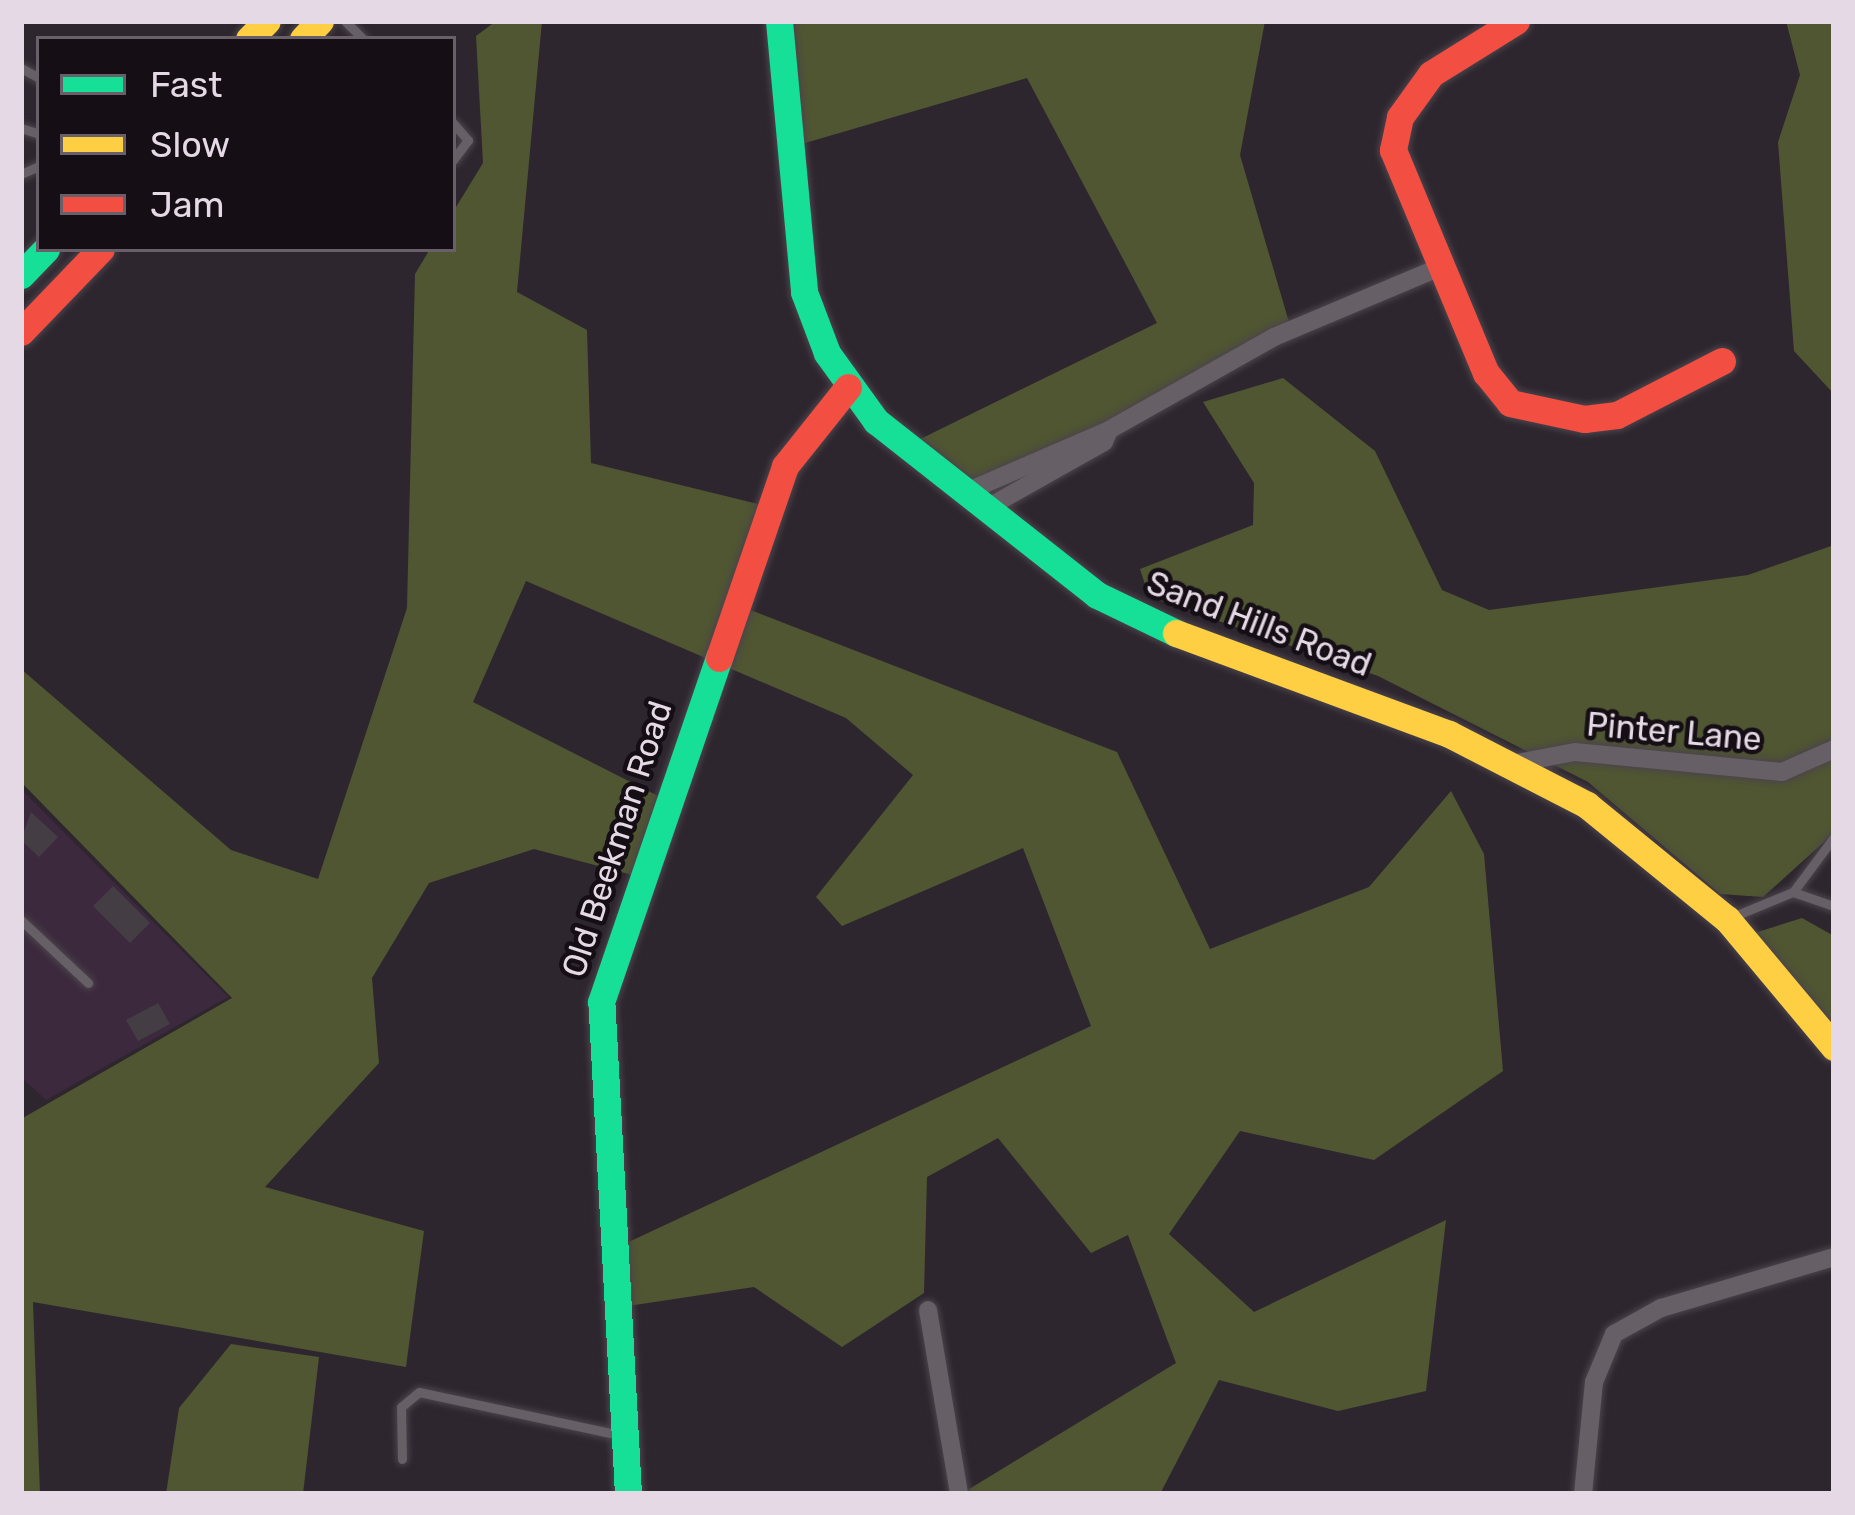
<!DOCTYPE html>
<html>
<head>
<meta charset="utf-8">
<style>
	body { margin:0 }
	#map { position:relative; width:1855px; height:1515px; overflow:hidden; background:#2e262e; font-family:Rubik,sans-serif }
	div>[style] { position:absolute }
	.built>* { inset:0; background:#3c293d }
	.forest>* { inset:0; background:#505632 }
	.building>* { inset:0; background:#443e44 }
	.roads { filter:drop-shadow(0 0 3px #4b444b) drop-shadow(0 0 3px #4b444b) }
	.lane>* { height:9px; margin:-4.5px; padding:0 4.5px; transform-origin:4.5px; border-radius:4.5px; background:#665f66 }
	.street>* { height:18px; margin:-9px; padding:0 9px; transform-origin:9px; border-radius:9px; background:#665f66 }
	.fast>* { height:27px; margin:-13.5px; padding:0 13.5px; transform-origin:13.5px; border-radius:13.5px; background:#16e098 }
	.slow>* { height:27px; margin:-13.5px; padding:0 13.5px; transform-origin:13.5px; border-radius:13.5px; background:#ffcf43 }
	.jam>* { height:27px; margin:-13.5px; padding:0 13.5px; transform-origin:13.5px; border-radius:13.5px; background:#f24e42 }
	span { translate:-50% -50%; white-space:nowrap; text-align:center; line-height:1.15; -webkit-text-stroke:9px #150e15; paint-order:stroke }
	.street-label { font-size:33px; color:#e4d9e4 }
	.frame { position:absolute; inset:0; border:24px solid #e4d9e4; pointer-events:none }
	.legend { position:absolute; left:36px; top:36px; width:420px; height:216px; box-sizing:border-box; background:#150e15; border:3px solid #685f68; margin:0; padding:15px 21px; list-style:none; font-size:36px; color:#e4d9e4 }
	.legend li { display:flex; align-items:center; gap:24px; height:60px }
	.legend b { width:60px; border:3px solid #685f68 }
</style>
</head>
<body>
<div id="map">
	<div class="built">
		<div style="clip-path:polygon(21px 789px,228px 997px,46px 1100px,21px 1077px)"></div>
	</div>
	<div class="forest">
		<div style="clip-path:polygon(496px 21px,542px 21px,517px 292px,587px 330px,591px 463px,770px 507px,740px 606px,1117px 752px,1210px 949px,1369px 887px,1451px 791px,1484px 854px,1503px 1071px,1374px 1160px,1240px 1131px,1169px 1234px,1254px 1312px,1446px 1220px,1426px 1391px,1338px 1411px,1219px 1380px,1160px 1494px,961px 1494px,1176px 1363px,1128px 1235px,1091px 1253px,998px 1138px,927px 1177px,924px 1293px,842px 1347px,754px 1287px,628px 1306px,620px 1246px,1091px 1026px,1023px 848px,842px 926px,816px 897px,913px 775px,846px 718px,526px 581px,473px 702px,666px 800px,640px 877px,534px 849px,429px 883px,372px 978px,379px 1063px,265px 1187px,424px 1231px,406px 1367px,33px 1302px,40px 1494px,21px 1494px,21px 1119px,232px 998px,21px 782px,21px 669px,231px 850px,318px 879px,407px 608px,415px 274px,430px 249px,453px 249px,453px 212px,483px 163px,476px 36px)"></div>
		<div style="clip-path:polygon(776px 21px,1265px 21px,1240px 155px,1291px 329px,961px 494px,906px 446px,1157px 323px,1027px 78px,788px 148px)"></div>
		<div style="clip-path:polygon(1786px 21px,1834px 21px,1834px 394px,1794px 351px,1778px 142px,1800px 75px)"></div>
		<div style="clip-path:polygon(1283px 378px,1375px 451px,1442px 590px,1489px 610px,1748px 575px,1834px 545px,1834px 833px,1763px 897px,1720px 894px,1588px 782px,1378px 676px,1149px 597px,1140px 569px,1253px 525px,1254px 483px,1203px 402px)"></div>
		<div style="clip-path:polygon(1802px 918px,1834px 936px,1834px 1065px,1742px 937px)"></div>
		<div style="clip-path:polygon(231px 1344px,319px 1357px,303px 1494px,166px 1494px,179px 1408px)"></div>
	</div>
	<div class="building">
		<div style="clip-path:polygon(31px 812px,58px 837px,39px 857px,21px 840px)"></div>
		<div style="clip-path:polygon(113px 886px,150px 923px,130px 943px,93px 906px)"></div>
		<div style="clip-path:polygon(158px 1003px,170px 1024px,138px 1041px,126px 1020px)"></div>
	</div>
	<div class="roads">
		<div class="lane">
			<div style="left:345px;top:21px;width:25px;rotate:45deg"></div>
			<div style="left:21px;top:68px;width:21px;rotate:29deg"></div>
			<div style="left:453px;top:123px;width:23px;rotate:49deg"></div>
			<div style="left:468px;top:140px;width:25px;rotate:127deg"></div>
			<div style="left:21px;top:128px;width:19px;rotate:18deg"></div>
			<div style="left:21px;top:174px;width:20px;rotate:-24deg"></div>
			<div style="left:1793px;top:892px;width:43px;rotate:18.9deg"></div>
			<div style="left:1732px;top:917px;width:66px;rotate:-22.3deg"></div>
			<div style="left:1793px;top:892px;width:69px;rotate:-53.3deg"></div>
			<div style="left:21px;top:920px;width:92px;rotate:43.2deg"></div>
			<div style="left:402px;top:1459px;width:52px;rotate:-91.1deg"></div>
			<div style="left:401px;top:1407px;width:23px;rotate:-40deg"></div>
			<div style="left:419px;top:1392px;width:210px;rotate:12.1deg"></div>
		</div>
		<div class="street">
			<div style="left:966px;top:492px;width:156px;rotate:-23.4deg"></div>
			<div style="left:1109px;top:430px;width:189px;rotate:-29.4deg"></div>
			<div style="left:1274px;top:337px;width:178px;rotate:-22.8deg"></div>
			<div style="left:987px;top:508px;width:134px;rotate:-29.4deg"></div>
			<div style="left:1104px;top:442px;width:13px;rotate:-67deg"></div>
			<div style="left:1506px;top:765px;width:70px;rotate:-10.7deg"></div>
			<div style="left:1575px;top:752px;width:208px;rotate:5.5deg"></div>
			<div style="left:1782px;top:772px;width:57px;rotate:-23.9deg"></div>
			<div style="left:928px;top:1310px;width:187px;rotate:80.4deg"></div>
			<div style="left:1583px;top:1494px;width:113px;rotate:-84.4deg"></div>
			<div style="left:1594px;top:1382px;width:52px;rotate:-67.4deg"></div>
			<div style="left:1614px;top:1334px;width:54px;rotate:-29deg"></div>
			<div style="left:1661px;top:1308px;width:180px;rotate:-16.4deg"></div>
		</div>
		<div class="fast">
			<div style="left:779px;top:21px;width:272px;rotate:84.7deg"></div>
			<div style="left:804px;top:292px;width:65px;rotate:69.3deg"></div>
			<div style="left:827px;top:353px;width:84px;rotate:54.2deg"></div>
			<div style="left:876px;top:421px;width:281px;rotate:38.2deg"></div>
			<div style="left:1097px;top:595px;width:88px;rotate:25.7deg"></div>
			<div style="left:21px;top:275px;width:36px;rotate:-46deg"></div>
			<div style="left:628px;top:1494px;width:493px;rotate:-93.1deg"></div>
			<div style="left:601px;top:1002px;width:364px;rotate:-71.1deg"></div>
		</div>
		<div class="slow">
			<div style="left:249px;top:39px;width:25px;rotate:-45deg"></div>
			<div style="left:303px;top:39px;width:25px;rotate:-47deg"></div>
			<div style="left:1176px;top:633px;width:291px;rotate:20.3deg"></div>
			<div style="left:1449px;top:734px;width:155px;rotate:27.2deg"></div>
			<div style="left:1587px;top:805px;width:181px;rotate:39.2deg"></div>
			<div style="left:1727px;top:919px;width:167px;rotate:50.1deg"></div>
		</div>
		<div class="jam">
			<div style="left:1516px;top:21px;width:100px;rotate:148.1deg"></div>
			<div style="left:1431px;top:74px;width:53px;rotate:125.8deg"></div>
			<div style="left:1400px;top:117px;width:34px;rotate:102deg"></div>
			<div style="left:1393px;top:150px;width:242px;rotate:67.4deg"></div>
			<div style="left:1486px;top:373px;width:38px;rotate:51deg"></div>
			<div style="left:1510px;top:403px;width:76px;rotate:12.2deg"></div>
			<div style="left:1584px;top:419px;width:33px;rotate:-7deg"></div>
			<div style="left:1617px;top:415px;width:118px;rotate:-27.2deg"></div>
			<div style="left:21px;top:332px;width:115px;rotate:-46.1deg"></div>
			<div style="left:719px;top:658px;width:203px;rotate:-71deg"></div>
			<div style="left:785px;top:466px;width:101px;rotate:-51.4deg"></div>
		</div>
	</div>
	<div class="street-label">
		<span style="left:1259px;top:624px;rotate:21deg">Sand Hills Road</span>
		<span style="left:1674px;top:732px;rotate:5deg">Pinter Lane</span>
		<span style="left:617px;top:839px;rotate:-72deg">Old Beekman Road</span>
	</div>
	<div class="frame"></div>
	<ul class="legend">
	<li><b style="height:15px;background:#16e098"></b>Fast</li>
	<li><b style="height:15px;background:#ffcf43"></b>Slow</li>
	<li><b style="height:15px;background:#f24e42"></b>Jam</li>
	</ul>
</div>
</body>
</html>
